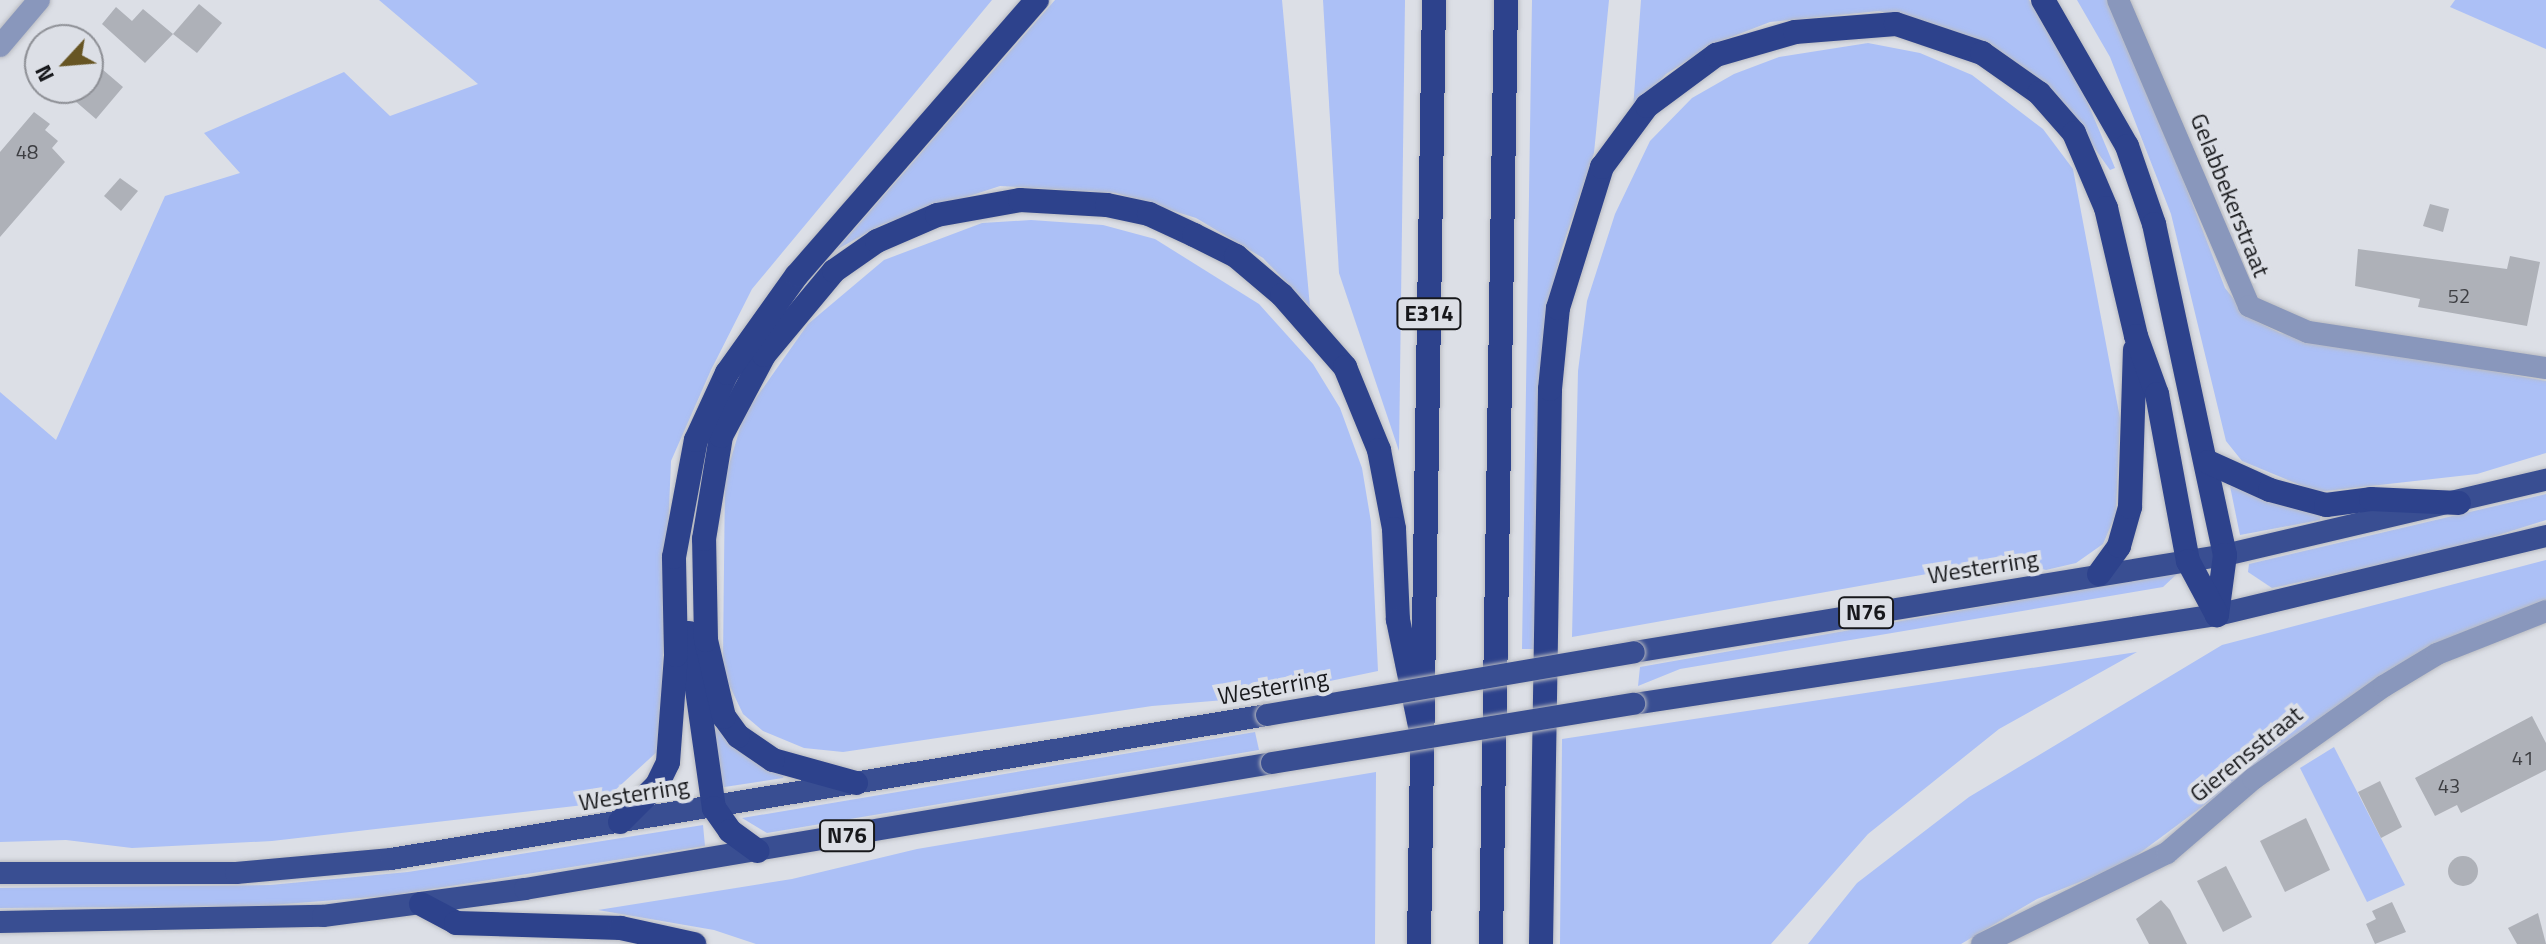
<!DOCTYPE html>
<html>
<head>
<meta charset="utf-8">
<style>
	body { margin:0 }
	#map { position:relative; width:2546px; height:944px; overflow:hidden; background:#dcdfe6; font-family:"Titillium Web",sans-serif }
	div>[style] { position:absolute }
	.green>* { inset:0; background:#acc0f6 }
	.building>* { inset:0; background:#aeb1b8 }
	.round { border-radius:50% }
	.roads { filter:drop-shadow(0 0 2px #b9bbc1) drop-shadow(0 0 2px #b9bbc1) }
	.minor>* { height:22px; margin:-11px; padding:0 11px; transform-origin:11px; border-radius:11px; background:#8997bc }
	.trunk>* { height:22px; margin:-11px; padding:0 11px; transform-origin:11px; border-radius:11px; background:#394e92 }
	.motorway>* { height:24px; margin:-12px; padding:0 12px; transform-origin:12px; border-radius:12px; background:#2d428c }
	.bridges { filter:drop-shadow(0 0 2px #b9bbc1) drop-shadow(0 0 2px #b9bbc1) }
	.trunk-bridge>* { height:22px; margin:-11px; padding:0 11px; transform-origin:11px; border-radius:11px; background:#394e92 }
	span { translate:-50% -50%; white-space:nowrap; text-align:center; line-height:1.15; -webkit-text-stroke:8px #dcdfe6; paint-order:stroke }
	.number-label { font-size:20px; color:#3d3e42 }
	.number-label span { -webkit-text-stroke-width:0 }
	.shield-label span { padding:2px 6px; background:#dcdfe6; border:2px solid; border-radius:6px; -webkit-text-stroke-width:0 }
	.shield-label { font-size:22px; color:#17181b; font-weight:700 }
	.street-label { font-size:24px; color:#17181b }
	.north { position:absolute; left:24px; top:24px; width:80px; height:80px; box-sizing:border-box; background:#dcdfe6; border:2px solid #8d8f95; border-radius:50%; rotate:244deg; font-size:22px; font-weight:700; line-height:32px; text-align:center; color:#17181b }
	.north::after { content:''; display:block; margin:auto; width:28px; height:36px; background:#675523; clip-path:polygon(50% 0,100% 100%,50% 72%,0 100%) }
</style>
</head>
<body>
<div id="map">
	<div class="green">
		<div style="clip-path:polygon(379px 0,992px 0,752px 289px,711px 370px,671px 461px,659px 750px,601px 803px,272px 841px,132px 848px,66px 840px,0 842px,0 392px,56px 440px,165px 196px,240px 173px,204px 133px,344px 72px,390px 116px,478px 84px)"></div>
		<div style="clip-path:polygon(1055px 0,1282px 0,1310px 307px,1263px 258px,1196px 218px,1116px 193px,1000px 186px,881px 225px,836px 250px)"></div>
		<div style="clip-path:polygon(1323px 0,1405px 0,1399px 451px,1339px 273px)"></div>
		<div style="clip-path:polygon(1532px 0,1609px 0,1594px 153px,1561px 251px,1544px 332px,1536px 649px,1522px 649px)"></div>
		<div style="clip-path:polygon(1641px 0,2029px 0,2084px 94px,2115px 168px,2110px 170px,2066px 108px,1976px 38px,1879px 11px,1770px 22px,1716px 43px,1666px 74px,1633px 109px)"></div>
		<div style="clip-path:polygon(2077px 0,2107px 0,2127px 35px,2225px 288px,2248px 317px,2280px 333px,2546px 381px,2546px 453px,2477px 474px,2317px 492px,2242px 461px,2226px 441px,2171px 214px,2110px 57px)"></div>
		<div style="clip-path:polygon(2455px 0,2546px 0,2546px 49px,2450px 7px)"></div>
		<div style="clip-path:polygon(1868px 43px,1920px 53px,1972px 75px,2043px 129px,2073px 169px,2120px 418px,2116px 514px,2103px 544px,2076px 563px,2046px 570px,2022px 564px,2028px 556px,1572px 637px,1578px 371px,1587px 301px,1615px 214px,1650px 141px,1692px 98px,1734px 74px,1779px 57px)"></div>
		<div style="clip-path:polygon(1031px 220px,1103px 225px,1155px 239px,1259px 304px,1313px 364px,1340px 408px,1362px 468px,1371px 522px,1378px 671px,1249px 698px,1152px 706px,843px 752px,804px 748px,763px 731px,743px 714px,724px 674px,723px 656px,725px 478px,744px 415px,808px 324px,884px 260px,982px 223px)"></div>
		<div style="clip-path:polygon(2230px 486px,2321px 514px,2320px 520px,2240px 535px)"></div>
		<div style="clip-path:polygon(2546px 494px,2546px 520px,2448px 551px,2272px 588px,2248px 572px,2249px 564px)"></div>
		<div style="clip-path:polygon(2546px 560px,2546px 600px,2428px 648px,2366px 685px,2125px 864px,2037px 899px,1961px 944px,1808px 944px,1857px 883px,1969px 797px,2222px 645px)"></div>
		<div style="clip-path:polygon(2179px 572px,2163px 587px,1680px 669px,1638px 686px,1640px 667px)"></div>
		<div style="clip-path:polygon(2137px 652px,1999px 729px,1868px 834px,1771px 944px,1560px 944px,1562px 739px)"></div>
		<div style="clip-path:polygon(708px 704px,784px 775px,783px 778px,718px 788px)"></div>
		<div style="clip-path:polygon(1255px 732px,1259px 750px,767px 833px,742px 818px)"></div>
		<div style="clip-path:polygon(2334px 747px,2405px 885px,2367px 902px,2300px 768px)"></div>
		<div style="clip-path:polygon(1376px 772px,1375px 944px,756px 944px,714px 930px,598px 910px,792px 879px,917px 849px)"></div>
		<div style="clip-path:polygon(703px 825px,705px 846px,387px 896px,259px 906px,0 908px,0 888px,270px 885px,408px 872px)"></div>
	</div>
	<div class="building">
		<div style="clip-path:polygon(199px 4px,222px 23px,197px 53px,173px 34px)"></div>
		<div style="clip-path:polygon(116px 7px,132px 21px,143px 9px,173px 34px,145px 63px,102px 24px)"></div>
		<div style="clip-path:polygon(88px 57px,123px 87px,96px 119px,60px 88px,88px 88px)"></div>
		<div style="clip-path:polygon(34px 112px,50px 124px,45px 130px,58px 141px,52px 148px,65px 162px,0 237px,0 152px)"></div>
		<div style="clip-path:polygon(120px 178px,138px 191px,121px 211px,104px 196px)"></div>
		<div style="clip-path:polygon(2430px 204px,2449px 209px,2443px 232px,2423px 226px)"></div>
		<div style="clip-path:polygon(2358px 249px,2507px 269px,2510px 256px,2540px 262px,2527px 326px,2418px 307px,2420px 299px,2355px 286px)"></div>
		<div style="clip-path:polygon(2532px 716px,2546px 743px,2546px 770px,2461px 813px,2457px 805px,2435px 816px,2415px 778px)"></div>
		<div style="clip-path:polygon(2380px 781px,2402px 827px,2381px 838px,2358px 792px)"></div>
		<div style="clip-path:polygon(2306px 818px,2330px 870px,2285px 892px,2260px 841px)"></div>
		<div class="round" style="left:2448px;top:856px;width:30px;height:30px"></div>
		<div style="clip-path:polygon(2226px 866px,2252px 917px,2223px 932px,2197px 881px)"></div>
		<div style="clip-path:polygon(2161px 900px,2170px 910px,2187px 944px,2149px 944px,2136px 919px)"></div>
		<div style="clip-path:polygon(2392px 902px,2406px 932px,2375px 944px,2366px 924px,2376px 919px,2372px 911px)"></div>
		<div style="clip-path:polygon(2538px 913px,2546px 944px,2517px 944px,2508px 928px)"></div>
	</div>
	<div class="roads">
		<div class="minor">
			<div style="left:2118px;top:0;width:333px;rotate:66.8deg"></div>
			<div style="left:2249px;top:306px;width:64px;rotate:23.8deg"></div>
			<div style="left:2308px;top:332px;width:241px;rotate:8.6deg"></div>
			<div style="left:0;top:46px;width:60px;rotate:-49.7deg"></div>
			<div style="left:1982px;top:944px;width:206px;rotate:-26.2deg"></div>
			<div style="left:2167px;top:853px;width:113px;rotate:-40.7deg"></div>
			<div style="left:2253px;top:779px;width:161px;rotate:-35.4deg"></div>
			<div style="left:2384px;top:686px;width:62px;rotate:-31.1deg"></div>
			<div style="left:2437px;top:654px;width:117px;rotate:-21.5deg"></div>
		</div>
		<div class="trunk">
			<div style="left:1634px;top:652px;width:599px;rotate:-9.32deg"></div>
			<div style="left:2225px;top:555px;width:330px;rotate:-13.2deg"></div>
			<div style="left:1634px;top:704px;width:590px;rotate:-8.68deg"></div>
			<div style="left:2217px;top:615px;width:338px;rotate:-13.5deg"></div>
			<div style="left:0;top:873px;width:236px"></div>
			<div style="left:236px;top:873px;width:156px;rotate:-5.2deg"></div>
			<div style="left:391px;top:859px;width:888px;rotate:-9.33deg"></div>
			<div style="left:0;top:922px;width:323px;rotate:-1.1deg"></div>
			<div style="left:323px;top:916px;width:204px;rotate:-7.6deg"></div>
			<div style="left:525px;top:889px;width:758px;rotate:-9.57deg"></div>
		</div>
		<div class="motorway">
			<div style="left:2043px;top:0;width:168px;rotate:60.1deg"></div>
			<div style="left:2127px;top:146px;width:83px;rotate:70.9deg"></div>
			<div style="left:2154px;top:224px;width:339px;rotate:77.9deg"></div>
			<div style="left:2225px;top:555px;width:61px;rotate:97.6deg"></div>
			<div style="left:2208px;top:462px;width:68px;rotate:24.3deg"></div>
			<div style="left:2270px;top:490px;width:58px;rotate:15deg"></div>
			<div style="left:2326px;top:505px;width:45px;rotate:-7.6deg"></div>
			<div style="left:2371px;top:499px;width:88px;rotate:2.6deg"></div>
			<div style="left:2099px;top:574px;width:34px;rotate:-54deg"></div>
			<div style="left:2119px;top:546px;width:41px;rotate:-74.2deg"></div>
			<div style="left:2130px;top:507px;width:157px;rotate:-88.2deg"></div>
			<div style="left:689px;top:633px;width:177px;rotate:81.9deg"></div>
			<div style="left:714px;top:808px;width:28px;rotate:55deg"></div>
			<div style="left:730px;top:831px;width:34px;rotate:36deg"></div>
			<div style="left:856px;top:783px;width:86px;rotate:-164.5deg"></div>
			<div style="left:773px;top:760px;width:42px;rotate:-145.6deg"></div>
			<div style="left:738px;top:736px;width:24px;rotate:-126deg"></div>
			<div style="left:724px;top:717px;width:79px;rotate:-103.2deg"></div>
			<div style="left:706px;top:640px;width:101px;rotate:-91.1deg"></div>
			<div style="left:704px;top:539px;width:104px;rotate:-80.6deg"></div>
			<div style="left:721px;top:436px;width:92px;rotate:-62deg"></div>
			<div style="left:764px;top:355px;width:109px;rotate:-50.2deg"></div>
			<div style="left:834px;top:271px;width:52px;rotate:-34.9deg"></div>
			<div style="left:877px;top:241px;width:65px;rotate:-23.4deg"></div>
			<div style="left:937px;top:215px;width:84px;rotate:-10.2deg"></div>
			<div style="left:1020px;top:200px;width:87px;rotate:3.3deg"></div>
			<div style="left:1107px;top:205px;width:43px;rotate:12.1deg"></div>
			<div style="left:1149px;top:214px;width:50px;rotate:25deg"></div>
			<div style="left:1194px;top:235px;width:47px;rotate:26.6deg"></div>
			<div style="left:1236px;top:256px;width:60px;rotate:40.3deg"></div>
			<div style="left:1282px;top:295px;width:96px;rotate:48.8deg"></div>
			<div style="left:1345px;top:367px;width:90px;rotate:67.7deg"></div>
			<div style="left:1379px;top:450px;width:80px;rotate:79.2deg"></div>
			<div style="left:1394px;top:529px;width:91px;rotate:87.5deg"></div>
			<div style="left:1398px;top:620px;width:118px;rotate:78.3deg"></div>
			<div style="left:620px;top:822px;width:52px;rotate:-45deg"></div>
			<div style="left:657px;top:785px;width:25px;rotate:-64deg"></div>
			<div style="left:668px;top:762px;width:107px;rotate:-85.7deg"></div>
			<div style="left:676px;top:655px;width:98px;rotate:-91.2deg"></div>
			<div style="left:674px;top:557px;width:119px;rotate:-79.4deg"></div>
			<div style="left:696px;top:440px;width:74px;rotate:-65.2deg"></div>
			<div style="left:727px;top:373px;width:120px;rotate:-54.5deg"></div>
			<div style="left:797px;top:275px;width:365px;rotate:-48.9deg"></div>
			<div style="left:421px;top:904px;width:40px;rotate:28deg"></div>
			<div style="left:456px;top:923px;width:165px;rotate:1.7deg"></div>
			<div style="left:621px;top:928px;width:75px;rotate:12.4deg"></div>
			<div style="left:1419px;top:944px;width:944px;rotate:-89.09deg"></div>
			<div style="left:1491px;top:944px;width:944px;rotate:-89.09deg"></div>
			<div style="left:1541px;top:944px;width:555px;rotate:-89.07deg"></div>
			<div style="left:1550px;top:389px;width:81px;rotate:-84.4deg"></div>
			<div style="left:1558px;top:308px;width:148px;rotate:-72.7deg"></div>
			<div style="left:1602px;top:167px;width:76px;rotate:-53.6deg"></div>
			<div style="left:1647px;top:106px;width:86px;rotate:-36.5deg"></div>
			<div style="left:1716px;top:55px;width:82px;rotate:-16.2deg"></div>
			<div style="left:1795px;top:32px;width:101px;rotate:-4.5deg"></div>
			<div style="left:1896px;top:24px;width:91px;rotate:18.6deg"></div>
			<div style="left:1982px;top:53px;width:70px;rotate:35.1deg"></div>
			<div style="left:2039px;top:93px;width:53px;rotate:48.8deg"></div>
			<div style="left:2074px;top:133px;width:82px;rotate:66.9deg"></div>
			<div style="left:2106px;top:208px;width:131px;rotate:76.8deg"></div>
			<div style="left:2136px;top:336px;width:62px;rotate:70.1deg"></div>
			<div style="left:2157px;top:394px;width:170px;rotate:79.5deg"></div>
			<div style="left:2188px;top:561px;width:61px;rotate:61.8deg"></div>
		</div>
	</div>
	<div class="bridges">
		<div class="trunk-bridge">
			<div style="left:1267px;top:715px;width:372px;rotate:-9.7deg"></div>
			<div style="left:1272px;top:763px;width:367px;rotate:-9.3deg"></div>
		</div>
	</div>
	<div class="number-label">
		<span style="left:27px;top:151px">48</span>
		<span style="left:2459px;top:295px">52</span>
		<span style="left:2523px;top:757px">41</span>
		<span style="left:2449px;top:785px">43</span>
	</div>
	<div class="shield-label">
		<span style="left:1429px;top:314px">E314</span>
		<span style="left:1866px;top:613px">N76</span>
		<span style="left:847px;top:836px">N76</span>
	</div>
	<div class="street-label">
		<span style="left:2230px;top:195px;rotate:68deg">Gelabbekerstraat</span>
		<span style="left:1983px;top:567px;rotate:-9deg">Westerring</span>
		<span style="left:1273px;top:687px;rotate:-10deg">Westerring</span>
		<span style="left:2246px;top:754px;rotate:-39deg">Gierensstraat</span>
		<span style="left:634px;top:794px;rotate:-9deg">Westerring</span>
	</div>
	<div class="north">N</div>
</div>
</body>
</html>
